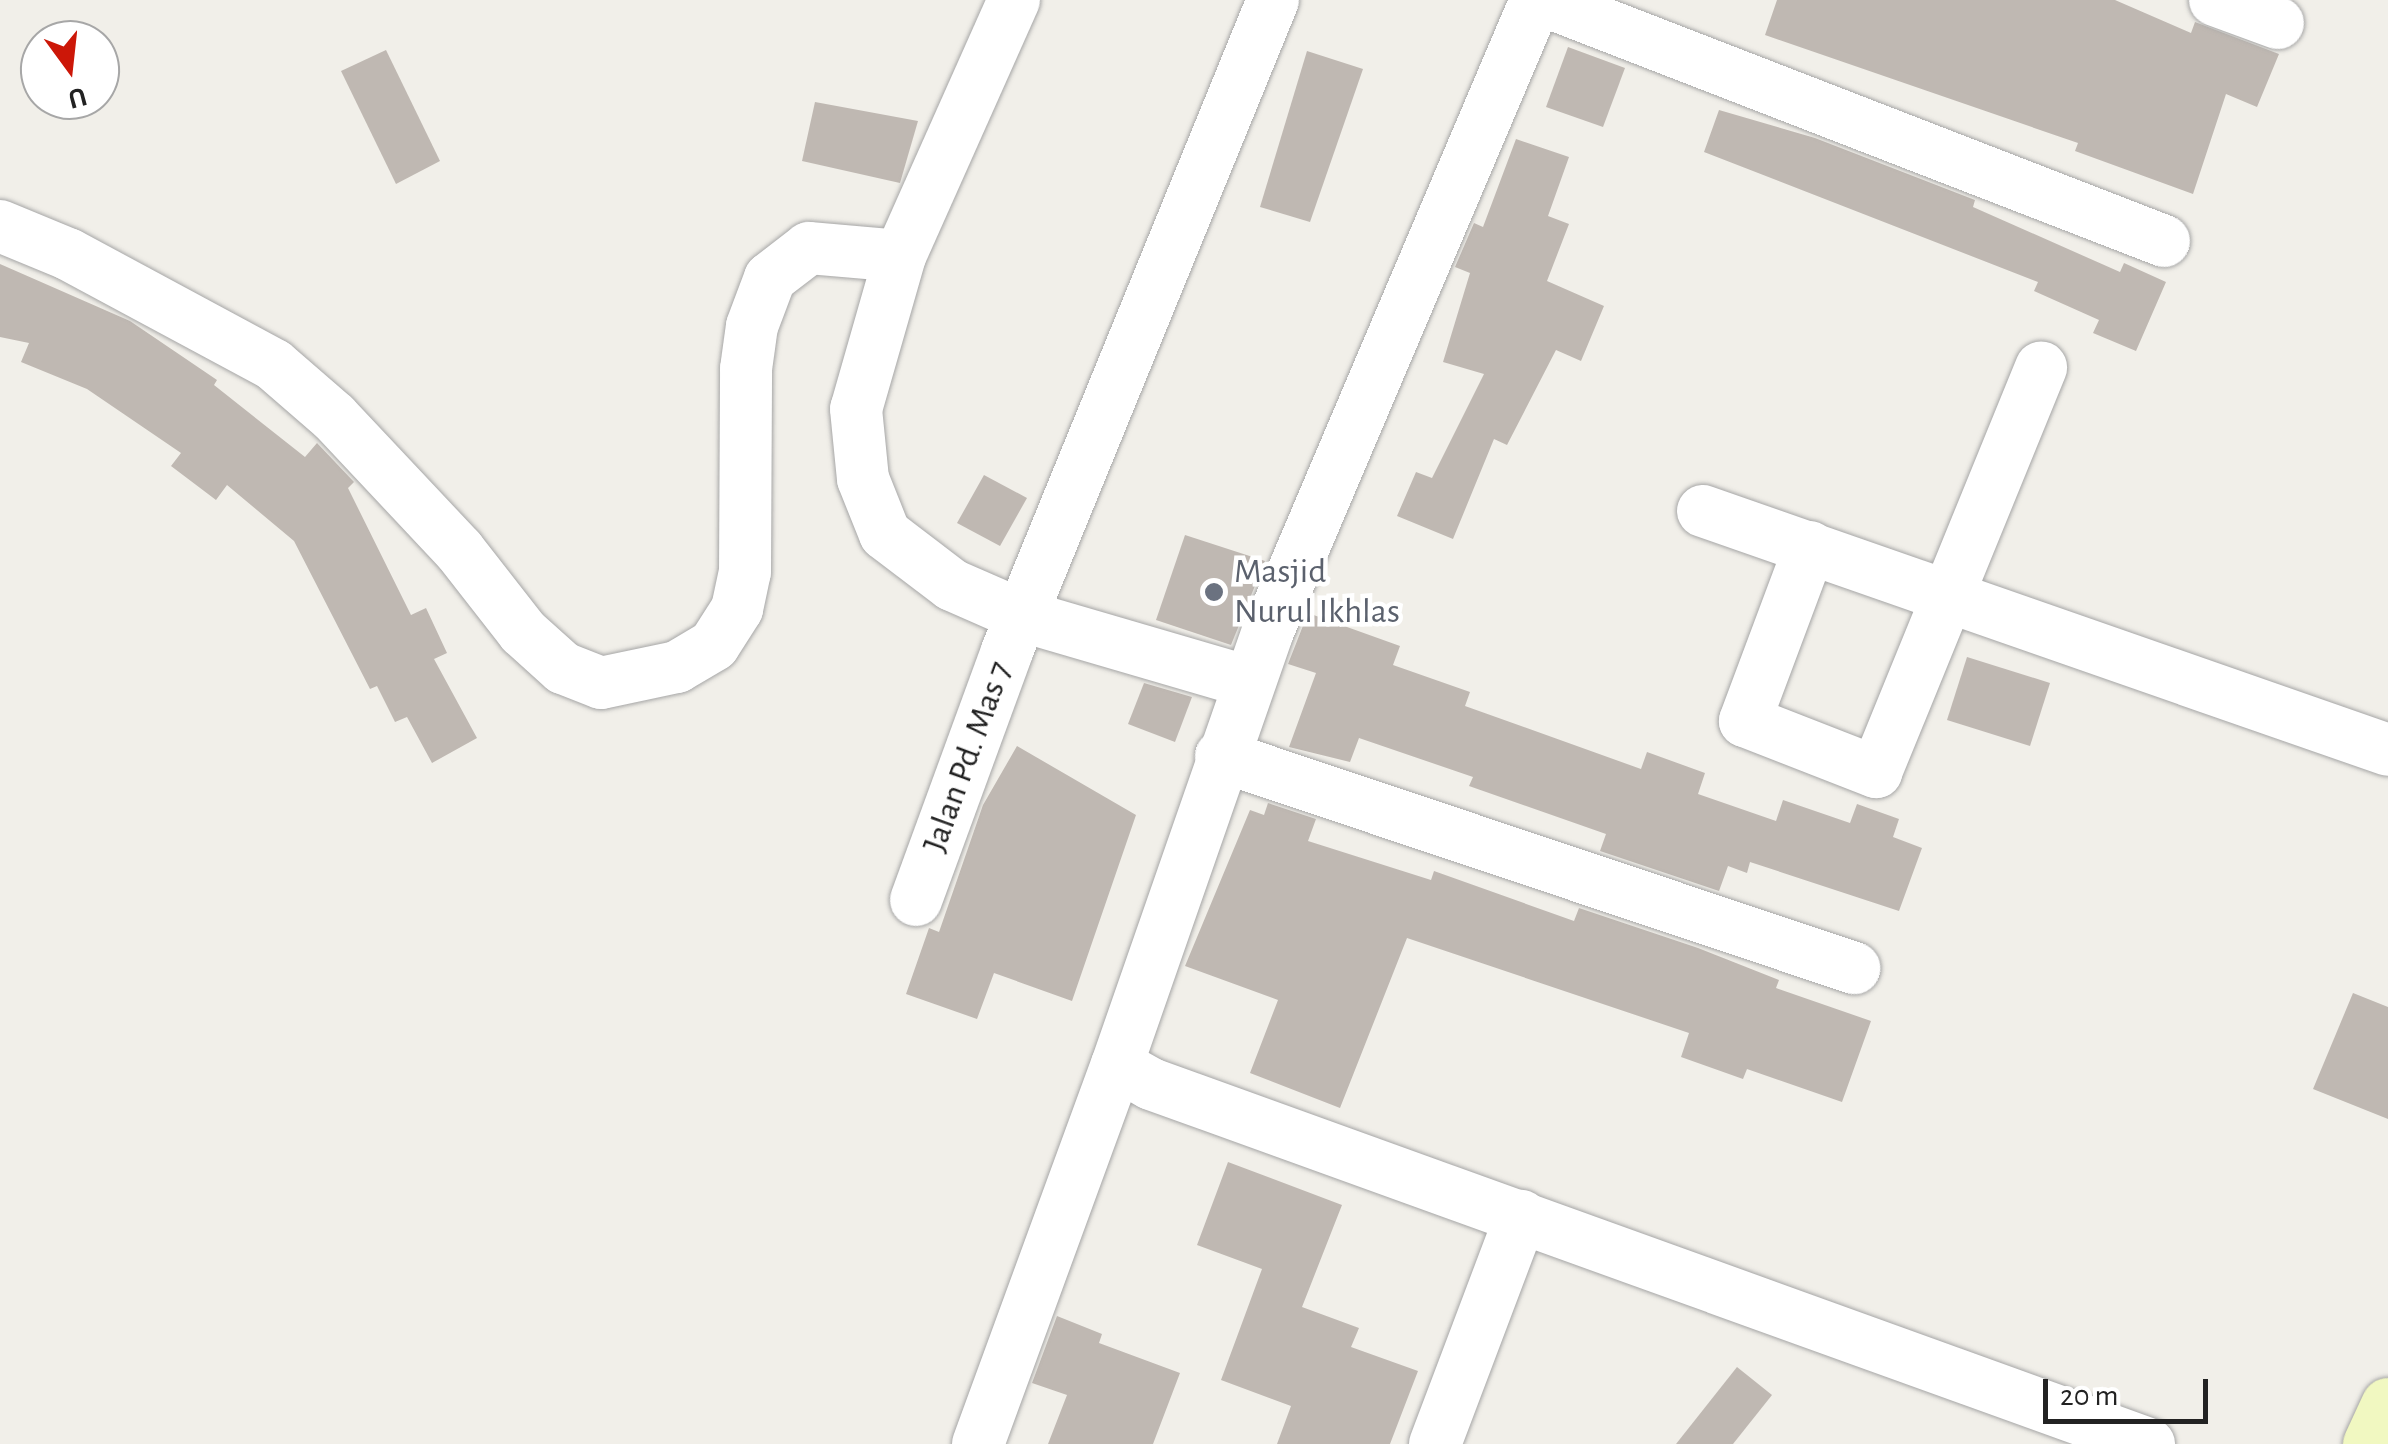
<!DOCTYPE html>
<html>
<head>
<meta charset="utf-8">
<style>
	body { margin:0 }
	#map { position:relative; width:2388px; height:1444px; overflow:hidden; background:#f1efe9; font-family:"Alegreya Sans",sans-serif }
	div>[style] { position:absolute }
	.building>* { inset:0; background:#bfb8b2 }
	.roads { filter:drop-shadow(0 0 2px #a6a6a6) drop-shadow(0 0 2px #a6a6a6) }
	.street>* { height:52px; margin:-26px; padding:0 26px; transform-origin:26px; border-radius:26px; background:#fff }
	.secondary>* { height:55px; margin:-27.5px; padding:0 27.5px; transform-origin:27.5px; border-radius:27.5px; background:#f1f8c1 }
	.dots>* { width:28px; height:28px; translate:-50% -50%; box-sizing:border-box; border:5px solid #fff; border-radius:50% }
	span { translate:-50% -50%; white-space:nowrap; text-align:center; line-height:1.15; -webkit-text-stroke:9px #fff; paint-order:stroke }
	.worship-label { font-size:35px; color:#5b616d }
	.left { translate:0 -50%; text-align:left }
	.street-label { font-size:35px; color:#222 }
	.north { position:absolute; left:20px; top:20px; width:100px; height:100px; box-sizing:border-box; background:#fff; border:2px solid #a7a7a7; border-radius:50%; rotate:165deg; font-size:28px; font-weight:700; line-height:40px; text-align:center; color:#222 }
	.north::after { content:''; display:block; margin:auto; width:35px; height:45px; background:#cc1708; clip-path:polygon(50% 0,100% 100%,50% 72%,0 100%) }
	.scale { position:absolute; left:2043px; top:1379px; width:165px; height:45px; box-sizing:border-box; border:5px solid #222; border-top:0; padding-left:12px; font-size:30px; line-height:35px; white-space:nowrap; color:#222; -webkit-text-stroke:8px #fff; paint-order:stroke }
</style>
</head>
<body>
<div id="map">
	<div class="building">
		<div style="clip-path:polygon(1777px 0,2115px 0,2191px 33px,2195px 22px,2279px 54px,2257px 107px,2226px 94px,2193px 194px,2075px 151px,2078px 143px,1765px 35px)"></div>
		<div style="clip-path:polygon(1568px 47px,1625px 68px,1603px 127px,1546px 107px)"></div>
		<div style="clip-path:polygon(386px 50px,440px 161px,396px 184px,341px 71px)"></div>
		<div style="clip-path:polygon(1307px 51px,1363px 69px,1310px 222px,1260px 207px)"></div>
		<div style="clip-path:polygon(815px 102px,918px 121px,900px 183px,802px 161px)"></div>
		<div style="clip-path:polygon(1719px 110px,1815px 138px,1975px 200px,1973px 207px,2120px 272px,2124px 263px,2166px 282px,2136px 351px,2093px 333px,2099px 320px,2034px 291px,2038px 282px,1704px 152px)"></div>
		<div style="clip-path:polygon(1516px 139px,1569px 157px,1548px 216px,1569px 224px,1547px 281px,1604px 306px,1581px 361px,1556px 350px,1507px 445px,1494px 439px,1453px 539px,1397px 516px,1416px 472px,1432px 478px,1484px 374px,1443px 362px,1470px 273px,1455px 267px,1474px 223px,1483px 227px)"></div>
		<div style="clip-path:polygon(0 264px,130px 321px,217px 380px,214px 385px,305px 457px,317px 443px,354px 482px,348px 488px,411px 615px,426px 608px,447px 653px,434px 659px,477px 738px,432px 763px,407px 717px,395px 722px,377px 686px,370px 689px,294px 541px,227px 485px,216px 500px,171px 466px,181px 453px,87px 389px,21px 362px,29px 343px,0 337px)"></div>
		<div style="clip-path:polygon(984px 475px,1027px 498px,1000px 546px,957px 523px)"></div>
		<div style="clip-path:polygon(1185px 535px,1265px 561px,1231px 645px,1156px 620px)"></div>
		<div style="clip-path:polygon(1308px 613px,1400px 646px,1393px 665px,1470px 692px,1465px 706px,1641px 769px,1647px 752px,1705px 773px,1698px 794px,1776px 821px,1783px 800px,1850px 823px,1857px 804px,1899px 819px,1893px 837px,1922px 848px,1899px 911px,1750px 862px,1747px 873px,1728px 866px,1719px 891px,1600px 851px,1606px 834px,1469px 786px,1473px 777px,1359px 738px,1350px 762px,1289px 747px,1316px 673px,1288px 664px)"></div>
		<div style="clip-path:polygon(1967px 657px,2050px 683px,2030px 746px,1947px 720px)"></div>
		<div style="clip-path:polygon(1144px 683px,1192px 697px,1175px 742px,1128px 724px)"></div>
		<div style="clip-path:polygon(1017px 746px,1136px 815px,1072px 1001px,994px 973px,977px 1019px,906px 994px,929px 928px,939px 932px,983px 805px)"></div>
		<div style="clip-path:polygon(1268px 803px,1316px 819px,1308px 841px,1431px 880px,1434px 871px,1574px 921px,1579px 908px,1698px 948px,1779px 980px,1776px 988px,1871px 1021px,1842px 1102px,1747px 1069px,1743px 1079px,1681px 1057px,1689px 1033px,1407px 938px,1340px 1108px,1250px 1073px,1278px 1000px,1185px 966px,1250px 810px,1264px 815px)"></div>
		<div style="clip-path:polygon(2353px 993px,2388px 1007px,2388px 1119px,2313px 1089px)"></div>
		<div style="clip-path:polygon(1228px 1162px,1342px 1205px,1302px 1307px,1359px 1328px,1351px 1347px,1418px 1371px,1390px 1444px,1277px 1444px,1291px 1406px,1221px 1380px,1262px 1269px,1197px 1245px)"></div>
		<div style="clip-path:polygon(1057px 1316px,1102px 1334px,1099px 1343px,1180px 1373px,1153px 1444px,1048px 1444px,1067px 1395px,1032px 1383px)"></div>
		<div style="clip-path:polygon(1737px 1367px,1772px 1395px,1733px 1444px,1676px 1444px)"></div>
	</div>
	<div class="roads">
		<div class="street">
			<div style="left:1014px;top:0;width:280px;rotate:114deg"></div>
			<div style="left:900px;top:256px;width:159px;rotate:106deg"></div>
			<div style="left:856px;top:409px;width:70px;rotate:84.3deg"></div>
			<div style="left:863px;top:479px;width:59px;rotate:68.2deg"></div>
			<div style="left:885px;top:534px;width:84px;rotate:37.3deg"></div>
			<div style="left:952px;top:585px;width:77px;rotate:23.6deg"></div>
			<div style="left:1023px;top:616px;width:234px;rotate:16.3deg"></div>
			<div style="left:1536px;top:0;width:686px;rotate:113.01deg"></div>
			<div style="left:1268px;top:631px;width:460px;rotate:109.2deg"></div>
			<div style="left:1117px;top:1065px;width:39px;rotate:29deg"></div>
			<div style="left:1151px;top:1084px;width:1061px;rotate:19.84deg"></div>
			<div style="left:1542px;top:0;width:667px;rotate:21.18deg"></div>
			<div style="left:2215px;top:0;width:67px;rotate:20.1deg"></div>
			<div style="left:0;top:226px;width:74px;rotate:22.4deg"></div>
			<div style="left:68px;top:254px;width:234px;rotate:28.3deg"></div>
			<div style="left:274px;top:365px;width:79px;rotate:40.9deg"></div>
			<div style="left:334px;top:417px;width:183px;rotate:46.8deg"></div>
			<div style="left:459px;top:550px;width:104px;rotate:52deg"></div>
			<div style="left:523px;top:632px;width:54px;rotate:42deg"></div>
			<div style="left:563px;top:668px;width:41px;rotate:21.5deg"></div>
			<div style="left:601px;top:683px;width:78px;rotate:-11.9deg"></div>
			<div style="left:677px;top:667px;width:43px;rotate:-30.7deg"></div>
			<div style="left:714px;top:645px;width:43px;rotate:-57.4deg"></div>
			<div style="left:737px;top:609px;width:38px;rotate:-78deg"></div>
			<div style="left:745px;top:572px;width:203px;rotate:-89.7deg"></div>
			<div style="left:746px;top:369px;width:43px;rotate:-82.1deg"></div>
			<div style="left:752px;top:326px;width:51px;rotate:-69.4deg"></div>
			<div style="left:770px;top:278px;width:49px;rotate:-37.6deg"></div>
			<div style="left:809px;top:248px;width:91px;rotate:5deg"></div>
			<div style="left:1703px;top:511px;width:725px;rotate:19.23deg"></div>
			<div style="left:1810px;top:547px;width:186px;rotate:110.5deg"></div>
			<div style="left:1745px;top:721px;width:141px;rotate:21.3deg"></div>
			<div style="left:1876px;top:772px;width:437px;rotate:-67.8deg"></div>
			<div style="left:1221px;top:756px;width:668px;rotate:18.52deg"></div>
			<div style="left:916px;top:900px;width:265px;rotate:-69.9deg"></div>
			<div style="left:1007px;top:651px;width:703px;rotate:-67.77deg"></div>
			<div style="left:978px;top:1444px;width:404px;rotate:-69.9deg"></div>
			<div style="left:1435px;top:1444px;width:244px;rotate:-69.3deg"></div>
		</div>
		<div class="secondary">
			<div style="left:2370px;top:1444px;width:43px;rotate:-65.2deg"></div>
		</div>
	</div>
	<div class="dots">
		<div style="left:1214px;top:592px;background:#6b7280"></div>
	</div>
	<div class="worship-label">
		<span class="left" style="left:1234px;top:592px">Masjid<br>Nurul Ikhlas</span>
	</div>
	<div class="street-label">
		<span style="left:968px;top:757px;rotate:-70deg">Jalan Pd. Mas 7</span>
	</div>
	<div class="north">U</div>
	<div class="scale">20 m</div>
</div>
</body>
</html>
